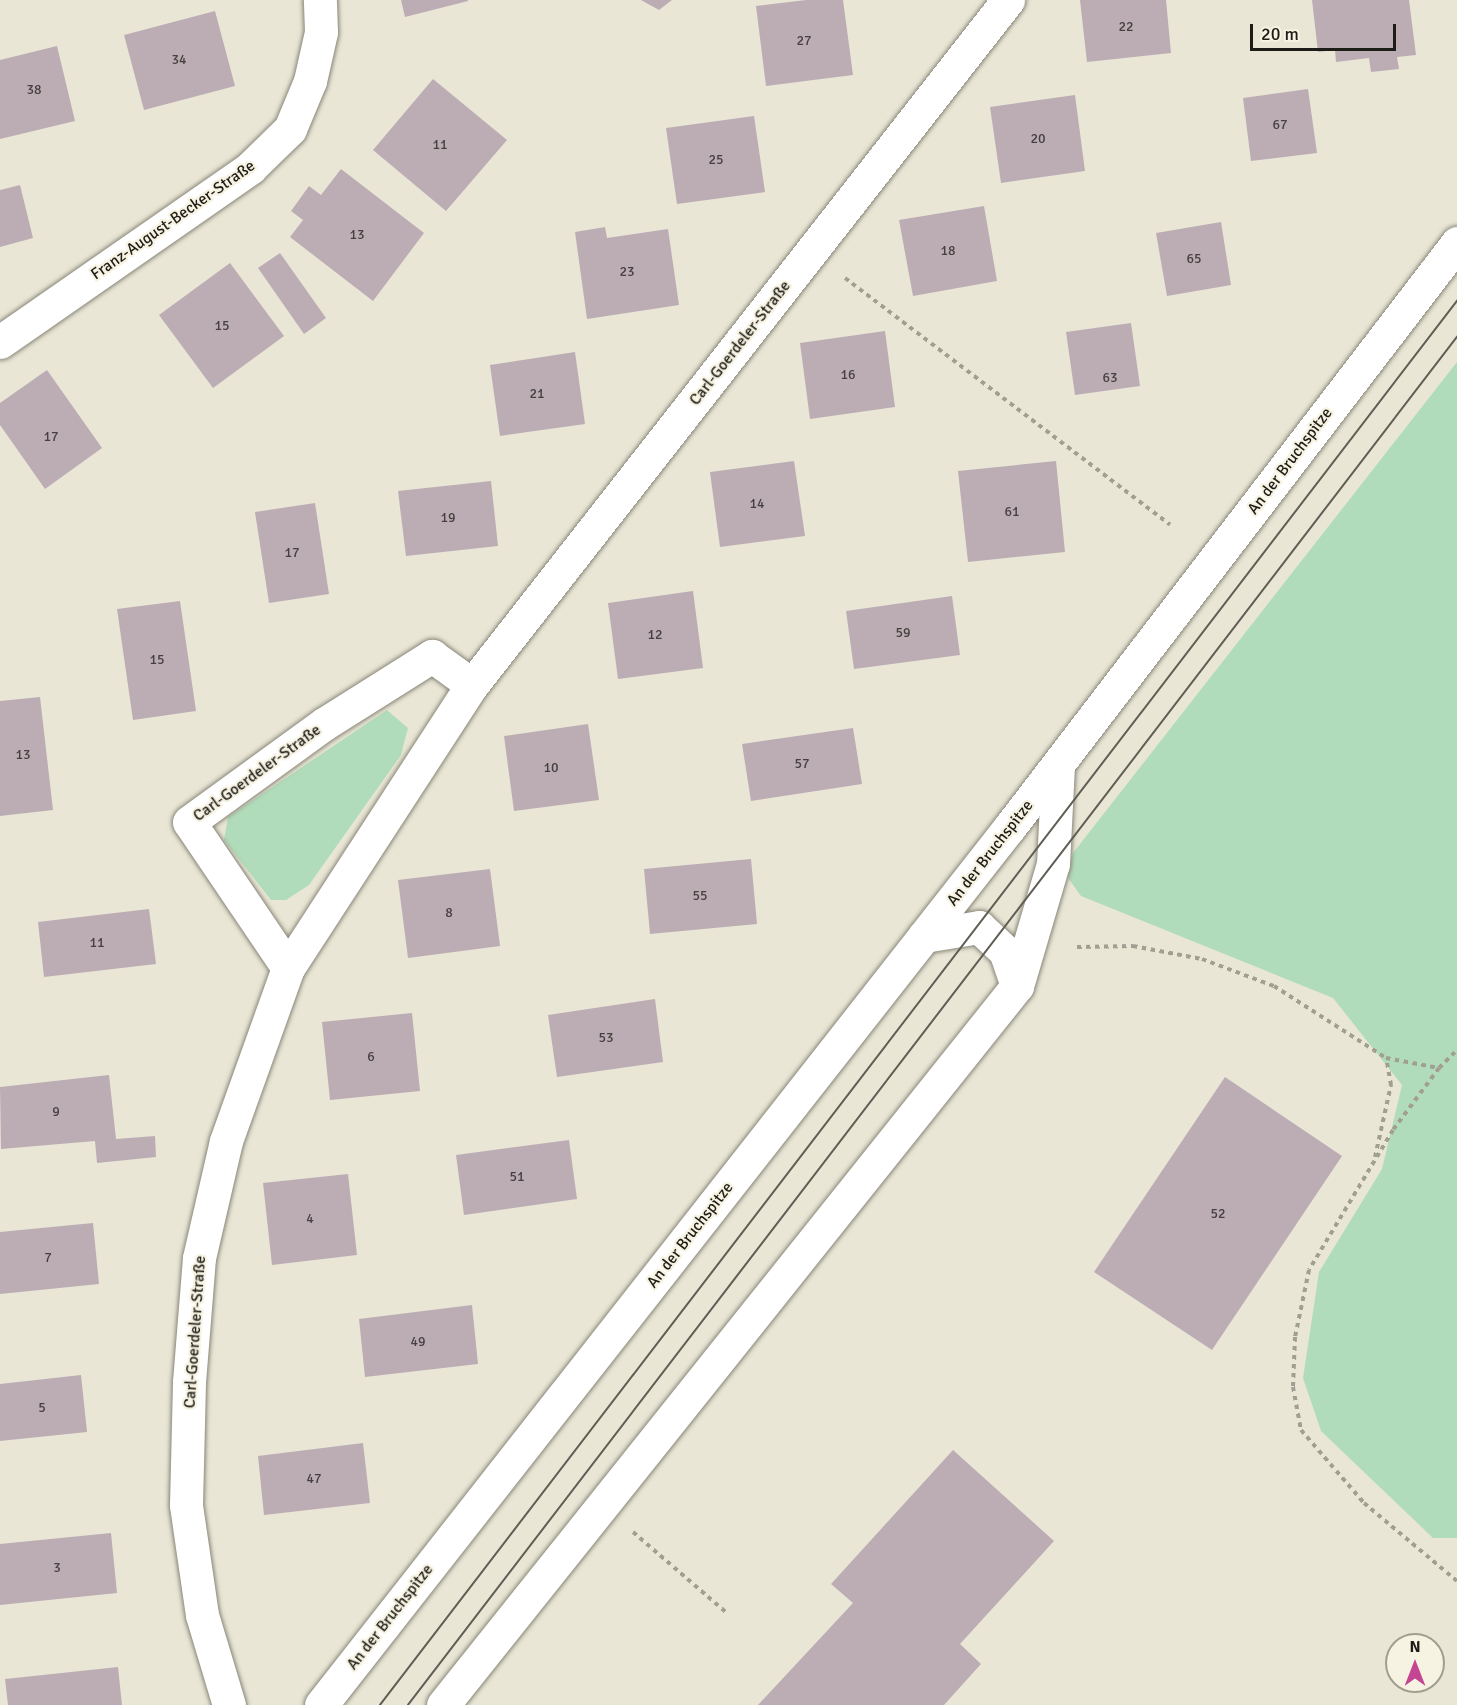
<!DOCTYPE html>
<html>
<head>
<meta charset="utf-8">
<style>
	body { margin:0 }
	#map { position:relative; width:1457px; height:1705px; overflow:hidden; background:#e9e6d6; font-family:Signika,sans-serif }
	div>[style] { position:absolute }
	.green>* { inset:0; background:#b1dcbb }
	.building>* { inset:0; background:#bcadb5 }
	.path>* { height:4px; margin-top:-2px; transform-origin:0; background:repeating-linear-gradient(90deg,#a19f92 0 4.5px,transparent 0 9px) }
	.roads { filter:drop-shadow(0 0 2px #898678) drop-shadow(0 0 2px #898678) }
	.street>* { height:33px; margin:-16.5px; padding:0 16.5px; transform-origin:16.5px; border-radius:16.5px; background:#fff }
	.secondary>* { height:33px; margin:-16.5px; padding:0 16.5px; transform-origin:16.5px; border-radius:16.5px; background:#fff }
	.tram>* { height:1.5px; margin:-0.75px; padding:0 0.75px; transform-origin:0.75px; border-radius:0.75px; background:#605d55 }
	span { translate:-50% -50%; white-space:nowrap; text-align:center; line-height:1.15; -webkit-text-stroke:4.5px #f7f3e3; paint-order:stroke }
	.number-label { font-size:14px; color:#46403e }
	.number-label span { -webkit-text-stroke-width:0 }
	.street-label { font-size:16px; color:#1e1c17 }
	.north { position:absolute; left:1385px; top:1633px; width:60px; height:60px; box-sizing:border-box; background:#f7f3e3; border:2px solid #a09d91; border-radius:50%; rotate:0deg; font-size:16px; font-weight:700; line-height:24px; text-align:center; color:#1e1c17 }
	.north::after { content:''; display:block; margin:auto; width:21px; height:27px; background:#c44693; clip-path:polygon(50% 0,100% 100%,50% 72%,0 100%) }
	.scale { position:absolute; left:1250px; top:24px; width:146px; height:27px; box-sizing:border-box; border:3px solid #1e1c17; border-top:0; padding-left:8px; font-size:18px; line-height:21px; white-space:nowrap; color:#1e1c17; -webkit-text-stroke:4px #f7f3e3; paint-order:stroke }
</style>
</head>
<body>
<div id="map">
	<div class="green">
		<div style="clip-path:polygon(1457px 362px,1457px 1538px,1433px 1538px,1321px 1431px,1303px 1378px,1319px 1272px,1382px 1169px,1402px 1085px,1333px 998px,1081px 896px,1066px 875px,1073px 853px)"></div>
		<div style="clip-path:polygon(387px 710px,408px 728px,401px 755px,309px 885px,286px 900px,271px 900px,224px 840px,228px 817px)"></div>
	</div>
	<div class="building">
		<div style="clip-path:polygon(401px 0,468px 0,468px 1px,405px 17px)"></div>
		<div style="clip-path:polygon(641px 0,672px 0,659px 10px)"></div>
		<div style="clip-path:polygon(806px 0,843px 0,853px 75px,766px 86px,756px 6px)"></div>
		<div style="clip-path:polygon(1080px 0,1166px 0,1171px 53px,1087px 62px)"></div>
		<div style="clip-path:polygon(1312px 0,1409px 0,1416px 55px,1397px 57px,1399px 69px,1371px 72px,1369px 58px,1336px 62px,1335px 50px,1318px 52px)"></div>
		<div style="clip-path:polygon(215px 11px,235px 86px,144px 110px,124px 35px)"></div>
		<div style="clip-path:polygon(57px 46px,75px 121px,0 139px,0 60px)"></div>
		<div style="clip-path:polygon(433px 79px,507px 140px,446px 211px,373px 150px)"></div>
		<div style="clip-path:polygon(1308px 89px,1317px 153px,1251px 161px,1243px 98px)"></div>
		<div style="clip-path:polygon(1075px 95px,1085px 171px,1001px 183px,990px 107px)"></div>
		<div style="clip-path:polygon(754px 116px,765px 192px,677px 204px,666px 128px)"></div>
		<div style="clip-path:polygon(341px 169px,424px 233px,373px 301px,290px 237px,303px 220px,291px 211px,309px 186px,321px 195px)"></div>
		<div style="clip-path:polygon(20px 185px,33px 238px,0 247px,0 190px)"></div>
		<div style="clip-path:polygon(984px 206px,997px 281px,913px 296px,899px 220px)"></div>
		<div style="clip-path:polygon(1221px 222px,1231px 285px,1167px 296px,1156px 233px)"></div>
		<div style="clip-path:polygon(605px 227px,607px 238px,668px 229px,679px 305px,587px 319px,575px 232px)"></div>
		<div style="clip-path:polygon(280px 253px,326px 318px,304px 334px,258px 268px)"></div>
		<div style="clip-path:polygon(230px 263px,284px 336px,213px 388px,159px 315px)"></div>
		<div style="clip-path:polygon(1131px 323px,1140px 386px,1075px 395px,1066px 332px)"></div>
		<div style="clip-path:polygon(885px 331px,895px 407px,810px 419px,800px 343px)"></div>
		<div style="clip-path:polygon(575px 352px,585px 424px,500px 436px,490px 365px)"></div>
		<div style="clip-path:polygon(47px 370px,102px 448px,45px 489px,0 425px,0 403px)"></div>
		<div style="clip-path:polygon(794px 461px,805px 536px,720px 547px,710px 472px)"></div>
		<div style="clip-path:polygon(1056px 461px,1065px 552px,968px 562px,958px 471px)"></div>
		<div style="clip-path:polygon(491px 481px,498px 546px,406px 556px,398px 491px)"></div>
		<div style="clip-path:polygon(315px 503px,329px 594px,269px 603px,255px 512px)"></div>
		<div style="clip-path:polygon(693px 591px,703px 668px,618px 679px,608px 603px)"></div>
		<div style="clip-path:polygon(952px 596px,960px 655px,854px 669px,846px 611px)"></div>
		<div style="clip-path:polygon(180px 601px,196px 711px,133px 720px,117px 609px)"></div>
		<div style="clip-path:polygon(40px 697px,53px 810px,0 816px,0 701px)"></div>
		<div style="clip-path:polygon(588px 724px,599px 800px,514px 811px,504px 736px)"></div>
		<div style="clip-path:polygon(853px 728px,862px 784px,751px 801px,742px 744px)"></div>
		<div style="clip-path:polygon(751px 859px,757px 924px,650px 934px,644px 869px)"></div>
		<div style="clip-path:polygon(490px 869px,500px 946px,408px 958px,398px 880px)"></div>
		<div style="clip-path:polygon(149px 909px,156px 964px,44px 977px,38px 922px)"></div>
		<div style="clip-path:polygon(655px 999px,663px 1062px,557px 1077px,548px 1015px)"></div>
		<div style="clip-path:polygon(412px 1013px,420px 1091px,330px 1100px,322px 1022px)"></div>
		<div style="clip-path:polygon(109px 1075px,116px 1139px,155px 1136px,156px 1157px,97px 1163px,95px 1141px,1px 1149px,0 1087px)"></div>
		<div style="clip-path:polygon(1225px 1077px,1342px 1156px,1212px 1350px,1094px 1272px)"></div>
		<div style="clip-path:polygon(569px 1140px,577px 1199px,464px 1215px,456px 1155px)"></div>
		<div style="clip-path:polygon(348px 1174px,357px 1255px,272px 1265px,263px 1183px)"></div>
		<div style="clip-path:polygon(93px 1223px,99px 1284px,0 1294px,0 1232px)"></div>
		<div style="clip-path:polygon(472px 1305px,478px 1364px,365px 1377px,359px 1319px)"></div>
		<div style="clip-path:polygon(81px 1375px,87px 1432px,0 1441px,0 1384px)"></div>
		<div style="clip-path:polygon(363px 1443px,370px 1503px,264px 1515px,258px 1456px)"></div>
		<div style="clip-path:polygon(953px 1450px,1054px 1541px,960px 1644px,981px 1664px,944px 1705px,758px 1705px,853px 1603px,831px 1584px)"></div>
		<div style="clip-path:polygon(111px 1533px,117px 1593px,0 1605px,0 1544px)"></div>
		<div style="clip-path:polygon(118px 1667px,122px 1705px,8px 1705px,5px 1679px)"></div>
	</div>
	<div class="path">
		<div style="left:845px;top:278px;width:408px;rotate:37.2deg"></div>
		<div style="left:1077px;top:947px;width:56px;rotate:-1deg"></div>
		<div style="left:1133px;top:946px;width:70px;rotate:10.7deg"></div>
		<div style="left:1202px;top:959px;width:77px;rotate:20.6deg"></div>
		<div style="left:1274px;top:986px;width:133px;rotate:32.7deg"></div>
		<div style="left:1386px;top:1058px;width:54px;rotate:10.7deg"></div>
		<div style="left:1439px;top:1068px;width:77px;rotate:126.6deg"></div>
		<div style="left:1393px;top:1130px;width:163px;rotate:121deg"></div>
		<div style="left:1309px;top:1270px;width:68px;rotate:101.8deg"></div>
		<div style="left:1295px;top:1337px;width:50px;rotate:92.3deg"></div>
		<div style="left:1293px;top:1387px;width:44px;rotate:79.5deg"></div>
		<div style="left:1301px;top:1430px;width:96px;rotate:49.2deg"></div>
		<div style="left:1364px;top:1503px;width:121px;rotate:40deg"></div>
		<div style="left:1439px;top:1068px;width:25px;rotate:-45deg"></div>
		<div style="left:1375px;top:1157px;width:74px;rotate:-77.5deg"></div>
		<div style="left:1391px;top:1085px;width:27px;rotate:-100deg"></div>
		<div style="left:633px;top:1532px;width:124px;rotate:40.8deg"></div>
	</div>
	<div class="roads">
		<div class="street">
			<div style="left:0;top:342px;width:305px;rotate:-34.8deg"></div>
			<div style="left:250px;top:168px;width:56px;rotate:-44.3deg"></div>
			<div style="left:290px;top:129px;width:52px;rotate:-67.4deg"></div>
			<div style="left:310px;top:81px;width:50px;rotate:-77.3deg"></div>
			<div style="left:321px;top:32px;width:32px;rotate:-92deg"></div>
			<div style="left:288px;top:968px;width:176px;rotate:-124.1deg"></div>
			<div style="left:189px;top:822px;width:167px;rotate:-36deg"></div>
			<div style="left:324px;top:724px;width:128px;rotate:-32.2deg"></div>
			<div style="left:432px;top:656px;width:49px;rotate:35.9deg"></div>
			<div style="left:229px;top:1705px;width:94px;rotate:-106.7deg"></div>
			<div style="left:202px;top:1615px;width:111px;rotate:-98.3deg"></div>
			<div style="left:186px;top:1505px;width:123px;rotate:-88.6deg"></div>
			<div style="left:189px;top:1382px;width:124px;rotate:-85.4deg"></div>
			<div style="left:199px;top:1258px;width:120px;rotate:-77deg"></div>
			<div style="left:226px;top:1141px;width:184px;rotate:-70.3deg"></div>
			<div style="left:288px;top:968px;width:338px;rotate:-57deg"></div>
			<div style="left:472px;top:685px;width:870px;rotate:-51.96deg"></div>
		</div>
		<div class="secondary">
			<div style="left:924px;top:936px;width:56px;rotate:-9.3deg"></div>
			<div style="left:979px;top:927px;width:35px;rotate:43deg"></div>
			<div style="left:1005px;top:951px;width:37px;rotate:71deg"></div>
			<div style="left:321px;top:1705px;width:1115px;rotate:-51.89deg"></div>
			<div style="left:1009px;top:828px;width:737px;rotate:-52.55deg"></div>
			<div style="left:443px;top:1705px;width:920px;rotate:-51.4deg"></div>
			<div style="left:1017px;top:986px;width:127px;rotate:-73.6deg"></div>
			<div style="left:1053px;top:864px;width:99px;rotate:-87.1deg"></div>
		</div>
	</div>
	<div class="tram">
		<div style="left:380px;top:1705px;width:1770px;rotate:-52.51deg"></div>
		<div style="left:408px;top:1705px;width:1724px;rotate:-52.52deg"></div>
	</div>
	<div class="number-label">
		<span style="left:1126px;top:27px">22</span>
		<span style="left:804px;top:41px">27</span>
		<span style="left:179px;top:60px">34</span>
		<span style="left:34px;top:90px">38</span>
		<span style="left:1280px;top:125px">67</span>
		<span style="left:1038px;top:139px">20</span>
		<span style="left:440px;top:145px">11</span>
		<span style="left:716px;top:160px">25</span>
		<span style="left:357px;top:235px">13</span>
		<span style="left:948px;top:251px">18</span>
		<span style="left:1194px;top:259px">65</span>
		<span style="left:627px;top:272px">23</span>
		<span style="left:222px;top:326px">15</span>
		<span style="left:848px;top:375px">16</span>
		<span style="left:1110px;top:378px">63</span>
		<span style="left:537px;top:394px">21</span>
		<span style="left:51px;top:437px">17</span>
		<span style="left:757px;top:504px">14</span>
		<span style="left:1012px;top:512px">61</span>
		<span style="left:448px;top:518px">19</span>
		<span style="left:292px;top:553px">17</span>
		<span style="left:903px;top:633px">59</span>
		<span style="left:655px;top:635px">12</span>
		<span style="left:157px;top:660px">15</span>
		<span style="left:23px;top:755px">13</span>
		<span style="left:802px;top:764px">57</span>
		<span style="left:551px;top:768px">10</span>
		<span style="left:700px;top:896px">55</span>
		<span style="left:449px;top:913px">8</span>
		<span style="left:97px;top:943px">11</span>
		<span style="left:606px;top:1038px">53</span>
		<span style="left:371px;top:1057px">6</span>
		<span style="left:56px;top:1112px">9</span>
		<span style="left:517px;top:1177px">51</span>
		<span style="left:1218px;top:1214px">52</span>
		<span style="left:310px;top:1219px">4</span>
		<span style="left:48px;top:1258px">7</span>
		<span style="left:418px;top:1342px">49</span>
		<span style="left:42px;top:1408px">5</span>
		<span style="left:314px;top:1479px">47</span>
		<span style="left:57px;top:1568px">3</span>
	</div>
	<div class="street-label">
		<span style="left:173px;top:220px;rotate:-35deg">Franz-August-Becker-Straße</span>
		<span style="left:740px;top:343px;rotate:-52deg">Carl-Goerdeler-Straße</span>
		<span style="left:1290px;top:461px;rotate:-53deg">An der Bruchspitze</span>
		<span style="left:257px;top:773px;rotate:-36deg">Carl-Goerdeler-Straße</span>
		<span style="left:990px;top:853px;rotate:-52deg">An der Bruchspitze</span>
		<span style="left:690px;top:1235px;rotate:-52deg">An der Bruchspitze</span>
		<span style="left:195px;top:1332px;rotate:-86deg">Carl-Goerdeler-Straße</span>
		<span style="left:390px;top:1617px;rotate:-52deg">An der Bruchspitze</span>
	</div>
	<div class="north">N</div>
	<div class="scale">20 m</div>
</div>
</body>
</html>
